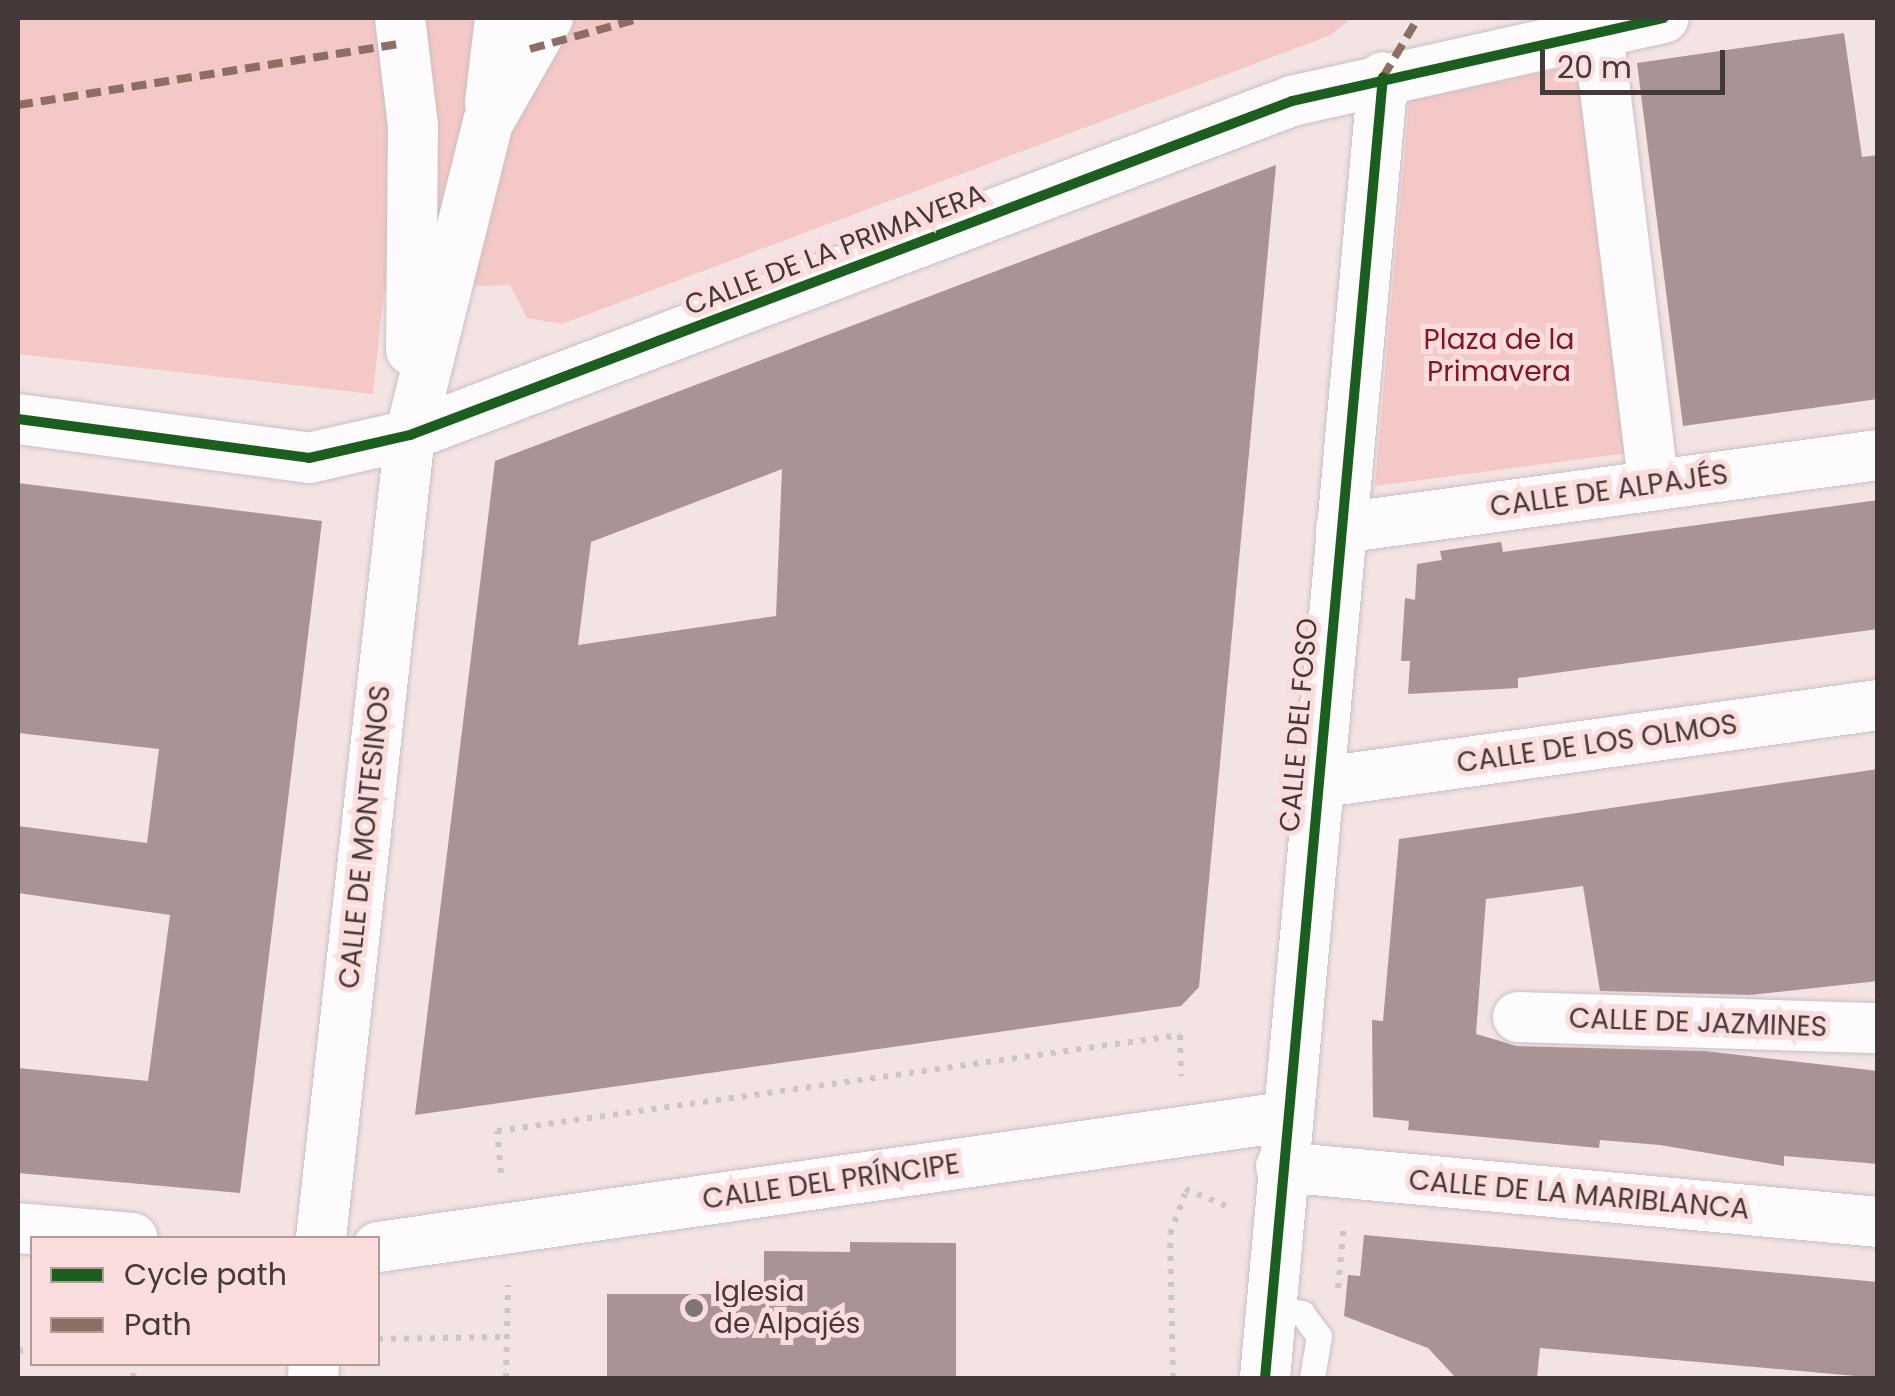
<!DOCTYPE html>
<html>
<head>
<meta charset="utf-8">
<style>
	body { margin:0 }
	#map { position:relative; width:1895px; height:1396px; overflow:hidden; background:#f3e3e3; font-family:Poppins,sans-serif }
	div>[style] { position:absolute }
	.green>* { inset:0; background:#f4c8c7 }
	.building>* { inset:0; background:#aa9394 }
	.path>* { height:6px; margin-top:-3px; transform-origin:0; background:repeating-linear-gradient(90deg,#ccc7c6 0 5px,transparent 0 13px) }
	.roads { filter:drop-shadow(0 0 2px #cbbfbf) drop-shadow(0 0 2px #cbbfbf) }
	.lane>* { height:25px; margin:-12.5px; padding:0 12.5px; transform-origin:12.5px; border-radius:12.5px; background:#fdfbfb }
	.street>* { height:50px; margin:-25px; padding:0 25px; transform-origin:25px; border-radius:25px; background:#fdfbfb }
	.quiet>* { height:8px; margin-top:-4px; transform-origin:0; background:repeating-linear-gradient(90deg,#8d6e63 0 15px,transparent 0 23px) }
	.cycleway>* { height:10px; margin:-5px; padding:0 5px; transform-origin:5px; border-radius:5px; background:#1b5e20 }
	.dots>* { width:28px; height:28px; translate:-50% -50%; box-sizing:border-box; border:5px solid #fadddc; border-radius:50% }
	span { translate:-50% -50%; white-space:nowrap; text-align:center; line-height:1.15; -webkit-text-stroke:10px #fadddc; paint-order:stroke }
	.street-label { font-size:28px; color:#443938 }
	.park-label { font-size:28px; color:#821625 }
	.poi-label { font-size:28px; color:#443938 }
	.left { translate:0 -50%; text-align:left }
	.frame { position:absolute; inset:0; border:20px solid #443938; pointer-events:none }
	.legend { position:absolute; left:30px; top:1236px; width:350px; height:130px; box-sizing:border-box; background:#fadddc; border:2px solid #b19b9a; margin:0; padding:12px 18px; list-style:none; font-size:30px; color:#443938 }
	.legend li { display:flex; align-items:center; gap:20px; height:50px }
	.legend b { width:50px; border:2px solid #b19b9a }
	.scale { position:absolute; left:1540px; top:50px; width:185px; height:45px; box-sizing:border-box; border:5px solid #443938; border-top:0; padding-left:12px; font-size:30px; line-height:35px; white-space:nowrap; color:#443938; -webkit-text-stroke:8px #fadddc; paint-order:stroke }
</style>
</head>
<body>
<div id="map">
	<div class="green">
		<div style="clip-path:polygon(18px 18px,1351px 18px,1331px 35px,562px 324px,527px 318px,510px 285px,384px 290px,373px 394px,18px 354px)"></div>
		<div style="clip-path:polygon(1576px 65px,1627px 453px,1375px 486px,1409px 101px)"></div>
	</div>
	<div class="building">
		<div style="clip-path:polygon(1844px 33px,1862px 157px,1878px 155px,1878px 399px,1683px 426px,1637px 63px)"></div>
		<div style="clip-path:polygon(evenodd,1276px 165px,1199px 987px,1181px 1006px,415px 1115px,495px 461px,1276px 165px,782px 469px,776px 616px,578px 645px,591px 542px,782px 469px)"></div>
		<div style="clip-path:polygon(18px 483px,322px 521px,240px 1193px,18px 1173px,18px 1068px,148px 1081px,170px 915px,18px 893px,18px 826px,147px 843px,159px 749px,18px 733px)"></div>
		<div style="clip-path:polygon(1878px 500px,1878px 629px,1518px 678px,1518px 688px,1408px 694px,1410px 661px,1401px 661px,1405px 598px,1415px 600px,1417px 564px,1442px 560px,1440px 551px,1501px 542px,1503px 552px)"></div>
		<div style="clip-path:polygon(1878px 769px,1878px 981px,1750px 995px,1600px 991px,1583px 886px,1486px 899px,1476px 1034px,1517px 1046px,1705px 1051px,1878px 1071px,1878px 1164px,1784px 1156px,1784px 1166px,1660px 1145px,1600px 1140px,1599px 1148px,1408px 1130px,1409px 1121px,1373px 1117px,1372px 1020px,1383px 1021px,1399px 839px)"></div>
		<div style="clip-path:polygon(1364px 1235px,1878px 1282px,1878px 1378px,1540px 1348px,1537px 1378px,1456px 1378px,1428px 1348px,1344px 1316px,1348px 1275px,1360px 1276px)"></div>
		<div style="clip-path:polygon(850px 1242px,956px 1243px,956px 1378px,607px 1378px,607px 1294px,764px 1294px,764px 1251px,850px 1252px)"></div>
	</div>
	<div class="path">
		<div style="left:501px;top:1173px;width:42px;rotate:-95.4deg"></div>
		<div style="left:497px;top:1131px;width:690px;rotate:-8deg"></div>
		<div style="left:1180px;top:1035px;width:41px;rotate:88.6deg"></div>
		<div style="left:1185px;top:1189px;width:44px;rotate:22.5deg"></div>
		<div style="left:1338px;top:1288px;width:62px;rotate:-84.5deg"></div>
		<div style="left:378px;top:1339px;width:130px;rotate:-0.9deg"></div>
		<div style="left:18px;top:1350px;width:14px;rotate:4deg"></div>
		<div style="left:133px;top:1378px;width:14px;rotate:-86deg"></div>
		<div style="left:506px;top:1378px;width:93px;rotate:-88.8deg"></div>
		<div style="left:1173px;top:1378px;width:144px;rotate:-91.2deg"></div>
		<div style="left:1170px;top:1234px;width:43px;rotate:-69.4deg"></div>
	</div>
	<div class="roads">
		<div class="lane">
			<div style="left:1272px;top:1307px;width:31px;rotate:11deg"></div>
			<div style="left:1302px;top:1313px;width:29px;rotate:54deg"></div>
			<div style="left:1319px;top:1336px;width:43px;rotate:99.5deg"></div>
		</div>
		<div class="street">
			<div style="left:400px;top:18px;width:109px;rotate:83.1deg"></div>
			<div style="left:413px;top:126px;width:224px;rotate:90.5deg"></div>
			<div style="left:1598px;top:32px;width:457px;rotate:83deg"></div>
			<div style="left:490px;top:103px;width:86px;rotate:-83.3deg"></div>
			<div style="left:18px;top:419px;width:294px;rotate:7.6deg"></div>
			<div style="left:309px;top:458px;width:104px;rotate:-12.8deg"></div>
			<div style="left:410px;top:435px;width:943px;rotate:-20.74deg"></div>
			<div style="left:1292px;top:101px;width:381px;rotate:-12.6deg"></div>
			<div style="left:1341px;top:528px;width:542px;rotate:-7.74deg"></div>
			<div style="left:1316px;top:783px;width:567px;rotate:-7.9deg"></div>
			<div style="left:1518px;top:1017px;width:360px;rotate:1.8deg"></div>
			<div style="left:1281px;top:1167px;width:600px;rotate:5.26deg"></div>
			<div style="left:18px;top:1228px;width:115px;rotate:5deg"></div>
			<div style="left:321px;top:1238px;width:808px;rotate:-83.68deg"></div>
			<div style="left:410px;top:435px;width:322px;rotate:-76deg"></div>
			<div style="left:488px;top:123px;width:121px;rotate:-60.3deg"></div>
			<div style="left:378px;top:1247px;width:916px;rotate:-8.16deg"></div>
			<div style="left:313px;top:1378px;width:14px;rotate:-86deg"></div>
			<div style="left:1265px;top:1378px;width:1306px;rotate:-84.82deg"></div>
		</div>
	</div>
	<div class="quiet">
		<div style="left:530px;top:49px;width:115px;rotate:-15.6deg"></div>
		<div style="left:1383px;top:77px;width:69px;rotate:-59.3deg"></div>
		<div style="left:18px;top:105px;width:390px;rotate:-9.1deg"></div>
	</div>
	<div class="cycleway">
		<div style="left:18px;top:419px;width:294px;rotate:7.6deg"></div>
		<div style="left:309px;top:458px;width:104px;rotate:-12.8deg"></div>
		<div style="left:410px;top:435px;width:943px;rotate:-20.74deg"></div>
		<div style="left:1292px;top:101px;width:381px;rotate:-12.6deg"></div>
		<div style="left:1265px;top:1378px;width:1306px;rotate:-84.82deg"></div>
	</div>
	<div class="dots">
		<div style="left:694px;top:1308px;background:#817474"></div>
	</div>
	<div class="street-label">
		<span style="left:835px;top:250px;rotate:-21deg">CALLE DE LA PRIMAVERA</span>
		<span style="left:1609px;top:491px;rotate:-8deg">CALLE DE ALPAJÉS</span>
		<span style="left:1299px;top:725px;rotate:-85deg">CALLE DEL FOSO</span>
		<span style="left:1597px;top:744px;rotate:-8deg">CALLE DE LOS OLMOS</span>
		<span style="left:365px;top:837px;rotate:-84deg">CALLE DE MONTESINOS</span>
		<span style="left:1698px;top:1023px;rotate:2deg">CALLE DE JAZMINES</span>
		<span style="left:831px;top:1182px;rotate:-8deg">CALLE DEL PRÍNCIPE</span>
		<span style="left:1579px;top:1195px;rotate:5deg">CALLE DE LA MARIBLANCA</span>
	</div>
	<div class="park-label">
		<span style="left:1499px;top:356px">Plaza de la<br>Primavera</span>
	</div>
	<div class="poi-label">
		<span class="left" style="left:714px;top:1308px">Iglesia<br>de Alpajés</span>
	</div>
	<div class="frame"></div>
	<ul class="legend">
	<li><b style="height:12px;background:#1b5e20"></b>Cycle path</li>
	<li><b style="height:12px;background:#8d6e63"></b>Path</li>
	</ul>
	<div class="scale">20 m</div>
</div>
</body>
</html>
